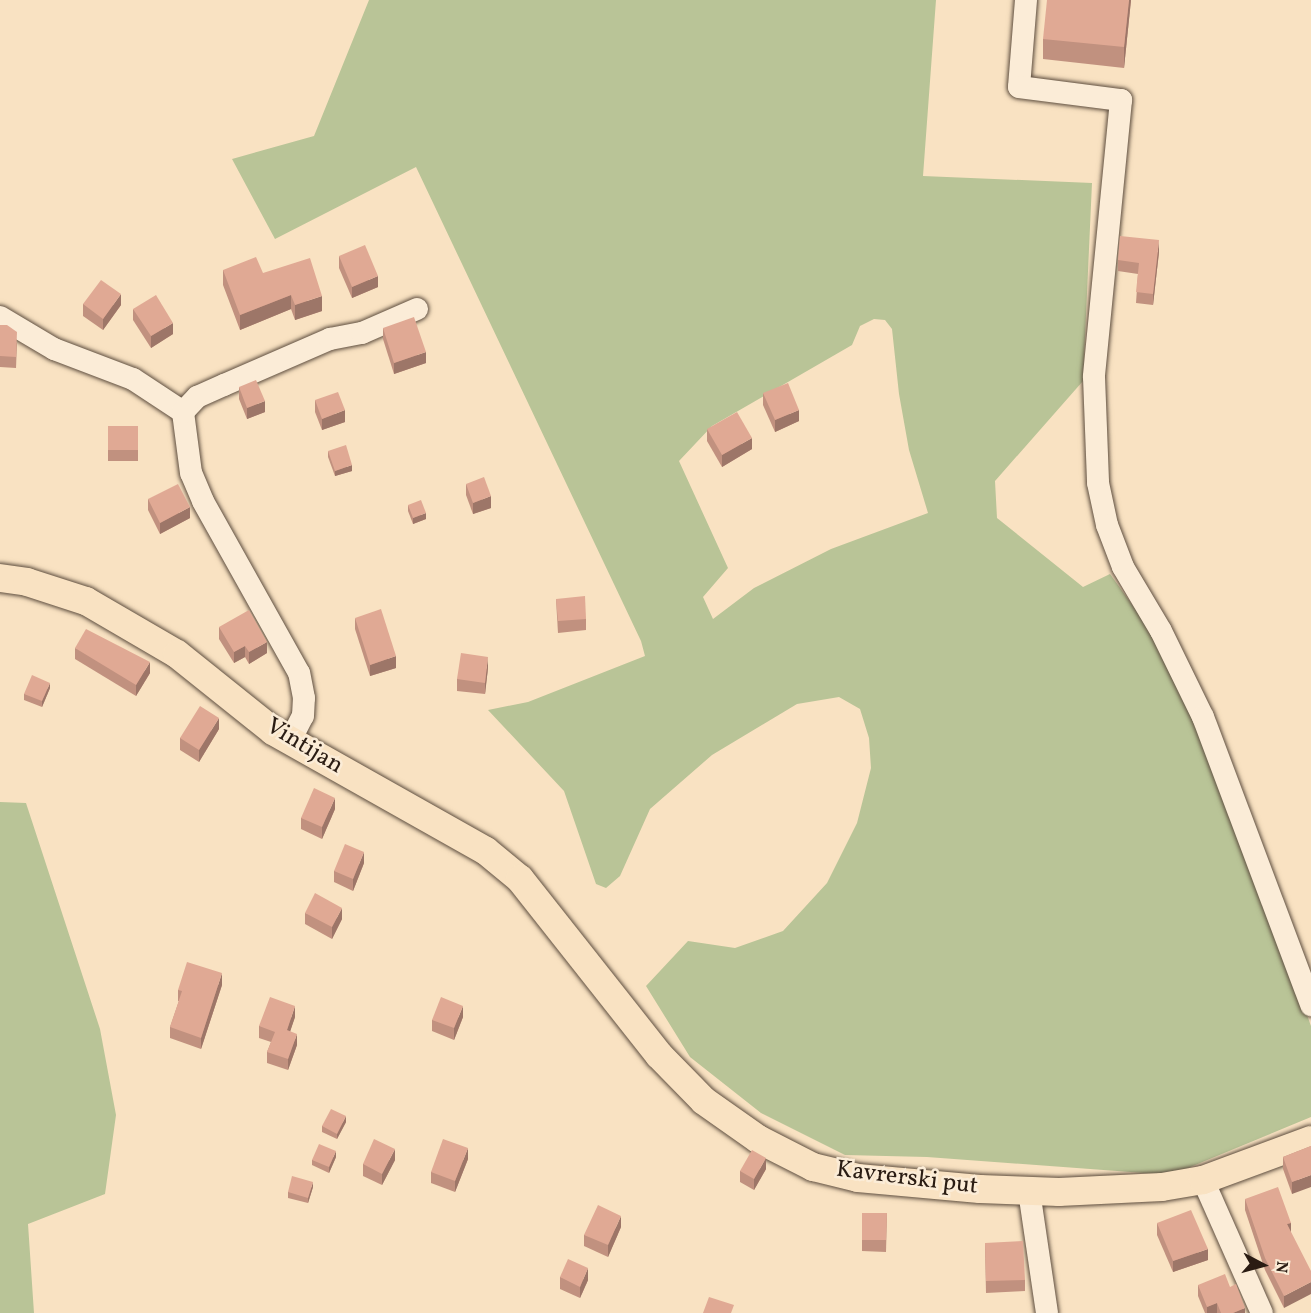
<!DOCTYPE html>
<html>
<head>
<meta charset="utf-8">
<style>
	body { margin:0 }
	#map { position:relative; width:1311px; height:1313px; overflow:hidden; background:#f9e2c2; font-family:Vollkorn,serif }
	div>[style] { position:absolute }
	.green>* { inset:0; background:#b9c497 }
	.roads { filter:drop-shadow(0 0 2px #5e4e3f) drop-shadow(0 0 2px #5e4e3f) }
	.minor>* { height:22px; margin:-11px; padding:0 11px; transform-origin:11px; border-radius:11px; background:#fbecd7 }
	.major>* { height:28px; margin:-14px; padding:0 14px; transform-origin:14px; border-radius:14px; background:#f9e2c2 }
	.wall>* { inset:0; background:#c1917f }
	.shaded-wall>* { inset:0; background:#9d7668 }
	.building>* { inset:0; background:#e0a994 }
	span { translate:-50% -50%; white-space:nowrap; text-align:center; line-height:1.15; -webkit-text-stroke:5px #fbecd7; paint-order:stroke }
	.street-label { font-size:24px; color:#2a1c13 }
	.north { position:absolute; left:1233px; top:1235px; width:60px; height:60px; -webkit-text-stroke:4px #fbecd7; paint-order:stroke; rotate:96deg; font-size:16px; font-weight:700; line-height:24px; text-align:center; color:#2a1c13 }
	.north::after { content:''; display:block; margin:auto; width:21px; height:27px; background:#2a1c13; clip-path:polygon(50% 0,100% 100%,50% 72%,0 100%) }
</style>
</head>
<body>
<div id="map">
	<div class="green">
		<div style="clip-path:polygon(evenodd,369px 0,936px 0,923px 176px,1092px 183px,1083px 381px,995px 481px,997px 518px,1083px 587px,1110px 574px,1169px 656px,1259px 882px,1311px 1026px,1311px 1117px,1171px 1175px,927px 1157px,845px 1155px,761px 1113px,690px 1057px,646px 986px,688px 941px,735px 948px,783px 931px,827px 883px,857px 823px,871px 768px,869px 738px,860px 709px,839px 697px,797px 704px,712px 755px,650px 809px,620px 876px,606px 888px,596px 884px,564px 791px,488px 710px,528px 702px,645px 656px,641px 641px,416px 167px,275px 239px,232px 159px,314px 136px,369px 0,874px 319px,885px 320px,892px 329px,899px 394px,909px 450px,928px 513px,831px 549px,754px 588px,713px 619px,703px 597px,728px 568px,679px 461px,712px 426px,852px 345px,860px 326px,874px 319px)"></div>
		<div style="clip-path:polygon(0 802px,26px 803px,100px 1029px,116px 1115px,105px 1194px,28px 1224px,34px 1313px,0 1313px)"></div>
	</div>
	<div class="roads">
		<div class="minor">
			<div style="left:1026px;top:0;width:87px;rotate:94.6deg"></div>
			<div style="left:1019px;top:87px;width:103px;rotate:7.3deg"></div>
			<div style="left:1121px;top:100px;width:278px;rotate:95.6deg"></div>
			<div style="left:1094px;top:377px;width:106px;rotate:87.8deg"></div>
			<div style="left:1098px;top:483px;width:43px;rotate:77.9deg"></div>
			<div style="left:1107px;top:525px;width:45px;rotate:69.1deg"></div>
			<div style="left:1123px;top:567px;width:74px;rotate:59.3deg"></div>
			<div style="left:1161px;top:631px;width:96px;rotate:64deg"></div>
			<div style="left:1203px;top:717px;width:308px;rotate:69.4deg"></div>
			<div style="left:0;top:317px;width:63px;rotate:30.7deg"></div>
			<div style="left:54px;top:349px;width:85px;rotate:20.8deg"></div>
			<div style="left:133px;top:379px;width:60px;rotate:33.4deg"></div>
			<div style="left:290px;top:741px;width:28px;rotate:-63deg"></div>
			<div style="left:303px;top:716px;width:18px;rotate:-87deg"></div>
			<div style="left:304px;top:698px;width:25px;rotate:-101deg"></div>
			<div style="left:299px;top:673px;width:197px;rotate:-119.2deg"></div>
			<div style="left:203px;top:501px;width:30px;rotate:-113deg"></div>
			<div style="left:191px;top:473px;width:62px;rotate:-97.5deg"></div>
			<div style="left:183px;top:412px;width:21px;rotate:-47deg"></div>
			<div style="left:197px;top:397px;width:30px;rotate:-24deg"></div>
			<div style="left:224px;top:385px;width:116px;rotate:-23.5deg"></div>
			<div style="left:330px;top:339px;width:33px;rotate:-11deg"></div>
			<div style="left:362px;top:333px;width:60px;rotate:-23.6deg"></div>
			<div style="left:1203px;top:1180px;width:145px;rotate:66.1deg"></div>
			<div style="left:1029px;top:1191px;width:123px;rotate:81.6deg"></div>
		</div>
		<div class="major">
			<div style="left:0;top:578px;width:27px;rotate:8deg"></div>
			<div style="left:27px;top:582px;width:62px;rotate:17.9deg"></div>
			<div style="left:86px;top:601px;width:105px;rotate:30.2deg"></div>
			<div style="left:177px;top:654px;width:123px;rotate:38.7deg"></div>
			<div style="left:273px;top:731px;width:244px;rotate:29.4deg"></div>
			<div style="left:486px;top:851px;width:44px;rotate:39.5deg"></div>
			<div style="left:520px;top:879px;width:224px;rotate:51.7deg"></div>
			<div style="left:659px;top:1055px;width:64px;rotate:45.6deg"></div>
			<div style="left:704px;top:1101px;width:66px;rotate:35.1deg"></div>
			<div style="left:758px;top:1139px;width:62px;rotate:27deg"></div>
			<div style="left:813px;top:1167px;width:46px;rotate:13.7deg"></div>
			<div style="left:858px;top:1178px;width:122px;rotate:5.2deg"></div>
			<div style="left:980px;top:1189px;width:79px;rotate:2.2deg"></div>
			<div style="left:1059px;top:1192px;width:103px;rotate:-2.8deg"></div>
			<div style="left:1162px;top:1187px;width:42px;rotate:-9.7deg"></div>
			<div style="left:1203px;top:1180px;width:115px;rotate:-20.3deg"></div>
		</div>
	</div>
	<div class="wall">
		<div style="clip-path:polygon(1131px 0,1124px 68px,1043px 59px,1043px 39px)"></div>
		<div style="clip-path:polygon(1159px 252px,1153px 305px,1136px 303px,1138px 274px,1118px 271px,1118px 260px)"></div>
		<div style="clip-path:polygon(339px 256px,378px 287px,352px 298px,339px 268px)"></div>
		<div style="clip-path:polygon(223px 270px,263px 273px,322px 311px,295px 320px,291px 309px,240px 330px,223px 285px)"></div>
		<div style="clip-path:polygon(83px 304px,121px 305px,103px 330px,83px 316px)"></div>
		<div style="clip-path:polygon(133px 309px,173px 334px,151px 348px,133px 320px)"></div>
		<div style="clip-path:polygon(0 325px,17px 343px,16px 368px,0 367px)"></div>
		<div style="clip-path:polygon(383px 328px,426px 363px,394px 374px,383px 339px)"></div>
		<div style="clip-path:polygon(239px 387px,265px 412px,247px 419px,239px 399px)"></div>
		<div style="clip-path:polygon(763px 393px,799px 421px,775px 432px,763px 405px)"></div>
		<div style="clip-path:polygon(315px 400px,345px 422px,322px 430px,315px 412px)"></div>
		<div style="clip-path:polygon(108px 426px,138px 426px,138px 461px,108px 461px)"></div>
		<div style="clip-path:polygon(707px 429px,752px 449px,722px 467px,707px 441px)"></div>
		<div style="clip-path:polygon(328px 451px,352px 471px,335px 476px,328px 457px)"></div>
		<div style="clip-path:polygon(466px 484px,491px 508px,473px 514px,466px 495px)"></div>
		<div style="clip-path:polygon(148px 499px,190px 518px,160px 534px,148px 510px)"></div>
		<div style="clip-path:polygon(408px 505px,426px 519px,413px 524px,408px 511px)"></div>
		<div style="clip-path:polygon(556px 599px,586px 619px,586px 630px,558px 633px)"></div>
		<div style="clip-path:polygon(355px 618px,396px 668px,370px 676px,355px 629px)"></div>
		<div style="clip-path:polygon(219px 627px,267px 653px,249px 664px,245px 657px,234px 663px,219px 639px)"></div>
		<div style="clip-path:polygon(75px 648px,150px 673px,136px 696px,75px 659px)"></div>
		<div style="clip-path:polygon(488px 668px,485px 694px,457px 691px,457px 679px)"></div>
		<div style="clip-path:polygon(50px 688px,42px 707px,24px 700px,24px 694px)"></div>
		<div style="clip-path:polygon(219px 729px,199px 762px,180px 750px,180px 738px)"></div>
		<div style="clip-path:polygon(335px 809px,322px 839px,301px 829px,301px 818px)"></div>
		<div style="clip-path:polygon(364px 863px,353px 891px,334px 882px,334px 871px)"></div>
		<div style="clip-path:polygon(305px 913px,342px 919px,332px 939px,305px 924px)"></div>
		<div style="clip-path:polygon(222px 985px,201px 1049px,170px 1038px,170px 1027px,179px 1001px,178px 1001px,178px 990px)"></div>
		<div style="clip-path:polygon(295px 1017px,290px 1031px,297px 1045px,288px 1070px,267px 1063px,267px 1052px,271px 1042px,259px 1038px,259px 1026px)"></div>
		<div style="clip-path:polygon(463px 1017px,454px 1040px,432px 1031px,432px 1020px)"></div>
		<div style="clip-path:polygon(346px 1122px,337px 1139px,322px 1132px,322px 1126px)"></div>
		<div style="clip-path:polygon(1311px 1146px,1292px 1194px,1283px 1169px,1283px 1157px)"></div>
		<div style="clip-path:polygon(336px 1157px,329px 1173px,312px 1165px,312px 1160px)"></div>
		<div style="clip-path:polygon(468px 1159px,455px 1192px,431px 1183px,431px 1172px)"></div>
		<div style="clip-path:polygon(395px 1160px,382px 1185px,363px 1176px,363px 1164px)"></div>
		<div style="clip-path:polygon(766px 1169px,754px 1190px,740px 1182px,740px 1171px)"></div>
		<div style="clip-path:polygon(313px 1187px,308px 1203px,288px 1198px,288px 1192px)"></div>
		<div style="clip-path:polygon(1245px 1199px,1291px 1223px,1284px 1308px,1265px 1270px,1245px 1210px)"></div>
		<div style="clip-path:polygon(862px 1213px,887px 1213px,886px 1252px,862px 1251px)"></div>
		<div style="clip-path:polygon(1157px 1223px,1208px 1260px,1173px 1272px,1157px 1235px)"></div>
		<div style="clip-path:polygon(621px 1227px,608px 1257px,584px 1246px,584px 1235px)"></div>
		<div style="clip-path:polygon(985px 1243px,1025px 1280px,1025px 1291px,986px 1293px)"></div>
		<div style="clip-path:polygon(560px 1277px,588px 1280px,580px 1298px,560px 1289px)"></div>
		<div style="clip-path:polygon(1198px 1285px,1230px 1287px,1245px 1313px,1205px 1313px,1198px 1296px)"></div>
	</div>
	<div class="shaded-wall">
		<div style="clip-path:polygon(1129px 0,1131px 0,1124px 68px,1124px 47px)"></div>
		<div style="clip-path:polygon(1159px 240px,1159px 252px,1153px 305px,1153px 294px)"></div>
		<div style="clip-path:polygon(378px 276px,378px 287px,352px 298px,352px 287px)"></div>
		<div style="clip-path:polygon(121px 294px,121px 305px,103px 330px,103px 319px)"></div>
		<div style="clip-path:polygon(291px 295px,291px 309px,240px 330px,240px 315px)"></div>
		<div style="clip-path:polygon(322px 296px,322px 311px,295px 320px,295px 305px)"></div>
		<div style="clip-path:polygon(173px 323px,173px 334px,151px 348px,151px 336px)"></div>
		<div style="clip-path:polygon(426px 352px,426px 363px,394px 374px,394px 363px)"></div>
		<div style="clip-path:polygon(265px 401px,265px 412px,247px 419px,247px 408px)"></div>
		<div style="clip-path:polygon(345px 410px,345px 422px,322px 430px,322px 419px)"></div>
		<div style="clip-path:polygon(799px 410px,799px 421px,775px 432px,775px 420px)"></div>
		<div style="clip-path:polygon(752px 438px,752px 449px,722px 467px,722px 455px)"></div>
		<div style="clip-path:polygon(352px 465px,352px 471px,335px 476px,335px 471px)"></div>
		<div style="clip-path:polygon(491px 496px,491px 508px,473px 514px,473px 503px)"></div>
		<div style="clip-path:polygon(190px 507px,190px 518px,160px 534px,160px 523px)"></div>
		<div style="clip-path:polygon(426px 513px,426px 519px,413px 524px,413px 518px)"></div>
		<div style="clip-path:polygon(267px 642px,267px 653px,249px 664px,249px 652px)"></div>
		<div style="clip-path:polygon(245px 646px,245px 657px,234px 663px,234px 652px)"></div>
		<div style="clip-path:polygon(396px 656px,396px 668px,370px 676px,370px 665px)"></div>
		<div style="clip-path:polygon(488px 657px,488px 668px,485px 694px,485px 683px)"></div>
		<div style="clip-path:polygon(150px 662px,150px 673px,136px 696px,136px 685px)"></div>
		<div style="clip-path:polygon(50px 683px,50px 688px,42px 707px,42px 701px)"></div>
		<div style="clip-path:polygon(219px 718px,219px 729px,199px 762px,199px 750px)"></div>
		<div style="clip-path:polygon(335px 798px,335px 809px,322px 839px,322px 827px)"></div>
		<div style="clip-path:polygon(364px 852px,364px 863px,353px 891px,353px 879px)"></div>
		<div style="clip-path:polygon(342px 908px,342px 919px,332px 939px,332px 927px)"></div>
		<div style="clip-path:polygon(222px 973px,222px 985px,201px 1049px,201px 1038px)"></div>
		<div style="clip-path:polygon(295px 1006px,295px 1017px,287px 1041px,287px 1030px)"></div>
		<div style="clip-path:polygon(463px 1006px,463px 1017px,454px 1040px,454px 1028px)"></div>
		<div style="clip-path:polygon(297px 1034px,297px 1045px,288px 1070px,288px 1059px)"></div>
		<div style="clip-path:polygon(346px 1116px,346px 1122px,337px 1139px,337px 1134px)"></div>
		<div style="clip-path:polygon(468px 1148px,468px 1159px,455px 1192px,455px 1181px)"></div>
		<div style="clip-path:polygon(395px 1149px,395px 1160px,382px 1185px,382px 1174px)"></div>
		<div style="clip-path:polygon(336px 1151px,336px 1157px,329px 1173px,329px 1167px)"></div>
		<div style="clip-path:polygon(766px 1158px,766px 1169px,754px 1190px,754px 1179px)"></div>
		<div style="clip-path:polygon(1311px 1175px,1311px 1187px,1292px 1194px,1292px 1182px)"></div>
		<div style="clip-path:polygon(313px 1182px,313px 1187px,308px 1203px,308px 1198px)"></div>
		<div style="clip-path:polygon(621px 1216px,621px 1227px,608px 1257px,608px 1245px)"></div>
		<div style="clip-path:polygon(1291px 1223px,1291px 1234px,1287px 1224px)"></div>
		<div style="clip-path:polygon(1208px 1249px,1208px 1260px,1173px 1272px,1173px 1261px)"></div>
		<div style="clip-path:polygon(588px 1268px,588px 1280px,580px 1298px,580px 1287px)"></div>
		<div style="clip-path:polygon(1311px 1282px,1311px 1294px,1284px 1308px,1284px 1296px)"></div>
		<div style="clip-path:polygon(1217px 1303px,1217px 1313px,1207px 1313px,1207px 1307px)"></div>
		<div style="clip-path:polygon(1245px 1308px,1245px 1313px,1233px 1313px)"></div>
	</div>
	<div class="building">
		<div style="clip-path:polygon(1047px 0,1129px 0,1124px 47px,1043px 39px)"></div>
		<div style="clip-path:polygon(1120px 236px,1159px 240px,1153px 294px,1136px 292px,1139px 263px,1118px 260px)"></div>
		<div style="clip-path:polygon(365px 245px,378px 276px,352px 287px,339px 256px)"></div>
		<div style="clip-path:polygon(256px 257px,263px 273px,310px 258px,322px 296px,295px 305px,291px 295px,240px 315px,223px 270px)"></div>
		<div style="clip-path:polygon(101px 280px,121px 294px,103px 319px,83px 304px)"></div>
		<div style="clip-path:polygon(156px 295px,173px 323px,151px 336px,133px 309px)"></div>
		<div style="clip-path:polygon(414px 317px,426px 352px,394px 363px,383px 328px)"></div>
		<div style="clip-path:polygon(0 325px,7px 325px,17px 332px,16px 357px,0 356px)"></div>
		<div style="clip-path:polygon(256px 380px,265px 401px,247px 408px,239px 387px)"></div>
		<div style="clip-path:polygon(788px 383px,799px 410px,775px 420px,763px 393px)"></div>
		<div style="clip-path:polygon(338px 392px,345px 410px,322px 419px,315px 400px)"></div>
		<div style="clip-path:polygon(737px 412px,752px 438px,722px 455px,707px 429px)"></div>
		<div style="clip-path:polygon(108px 426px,138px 426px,138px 450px,108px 450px)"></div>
		<div style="clip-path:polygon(346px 445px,352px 465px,335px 471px,328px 451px)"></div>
		<div style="clip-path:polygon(484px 477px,491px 496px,473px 503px,466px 484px)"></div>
		<div style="clip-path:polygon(178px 484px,190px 507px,160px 523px,148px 499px)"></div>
		<div style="clip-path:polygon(421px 500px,426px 513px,413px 518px,408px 505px)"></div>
		<div style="clip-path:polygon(585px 596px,586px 619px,558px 621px,556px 599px)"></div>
		<div style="clip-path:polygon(381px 609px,396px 656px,370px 665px,355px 618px)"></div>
		<div style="clip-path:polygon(249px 610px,267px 642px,249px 652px,245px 646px,234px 652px,219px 627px)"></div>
		<div style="clip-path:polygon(86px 629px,150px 662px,136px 685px,75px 648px)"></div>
		<div style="clip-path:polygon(461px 653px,488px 657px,485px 683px,457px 679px)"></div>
		<div style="clip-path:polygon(32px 675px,50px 683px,42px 701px,24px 694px)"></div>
		<div style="clip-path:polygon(200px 706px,219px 718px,199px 750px,180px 738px)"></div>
		<div style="clip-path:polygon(314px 788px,335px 798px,322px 827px,301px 818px)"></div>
		<div style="clip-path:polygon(345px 844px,364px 852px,353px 879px,334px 871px)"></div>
		<div style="clip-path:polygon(315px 893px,342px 908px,332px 927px,305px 913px)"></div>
		<div style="clip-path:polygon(187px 962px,222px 973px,201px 1038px,170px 1027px,182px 991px,178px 990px)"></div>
		<div style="clip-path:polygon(270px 997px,295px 1006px,287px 1030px,297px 1034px,288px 1059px,267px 1052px,275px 1032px,259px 1026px)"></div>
		<div style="clip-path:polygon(441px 997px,463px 1006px,454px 1028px,432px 1020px)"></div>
		<div style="clip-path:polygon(331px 1109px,346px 1116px,337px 1134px,322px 1126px)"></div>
		<div style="clip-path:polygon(374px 1139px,395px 1149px,382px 1174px,363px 1164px)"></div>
		<div style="clip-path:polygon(443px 1139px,468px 1148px,455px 1181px,431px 1172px)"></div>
		<div style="clip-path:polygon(319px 1144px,336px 1151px,329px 1167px,312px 1160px)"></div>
		<div style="clip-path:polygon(1311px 1146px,1311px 1175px,1292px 1182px,1283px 1157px)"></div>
		<div style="clip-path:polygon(752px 1150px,766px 1158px,754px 1179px,740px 1171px)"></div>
		<div style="clip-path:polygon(292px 1176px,313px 1182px,308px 1198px,288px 1192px)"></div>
		<div style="clip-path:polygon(1278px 1187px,1291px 1223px,1287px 1224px,1311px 1271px,1311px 1282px,1284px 1296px,1265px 1258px,1245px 1199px)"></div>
		<div style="clip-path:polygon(598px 1205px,621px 1216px,608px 1245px,584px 1235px)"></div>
		<div style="clip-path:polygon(1191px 1210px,1208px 1249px,1173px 1261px,1157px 1223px)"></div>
		<div style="clip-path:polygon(862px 1213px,887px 1213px,886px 1240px,862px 1240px)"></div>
		<div style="clip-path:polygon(1023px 1241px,1025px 1280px,986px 1281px,985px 1243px)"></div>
		<div style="clip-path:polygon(568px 1259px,588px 1268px,580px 1287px,560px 1277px)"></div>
		<div style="clip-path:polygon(1225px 1274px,1230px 1287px,1236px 1284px,1245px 1308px,1233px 1313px,1221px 1313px,1217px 1303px,1207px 1307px,1198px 1285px)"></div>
		<div style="clip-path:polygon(709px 1297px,734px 1305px,731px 1313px,703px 1313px)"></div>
	</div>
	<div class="street-label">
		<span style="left:304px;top:747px;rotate:31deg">Vintijan</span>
		<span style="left:907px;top:1179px;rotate:7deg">Kavrerski put</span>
	</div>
	<div class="north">N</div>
</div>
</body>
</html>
